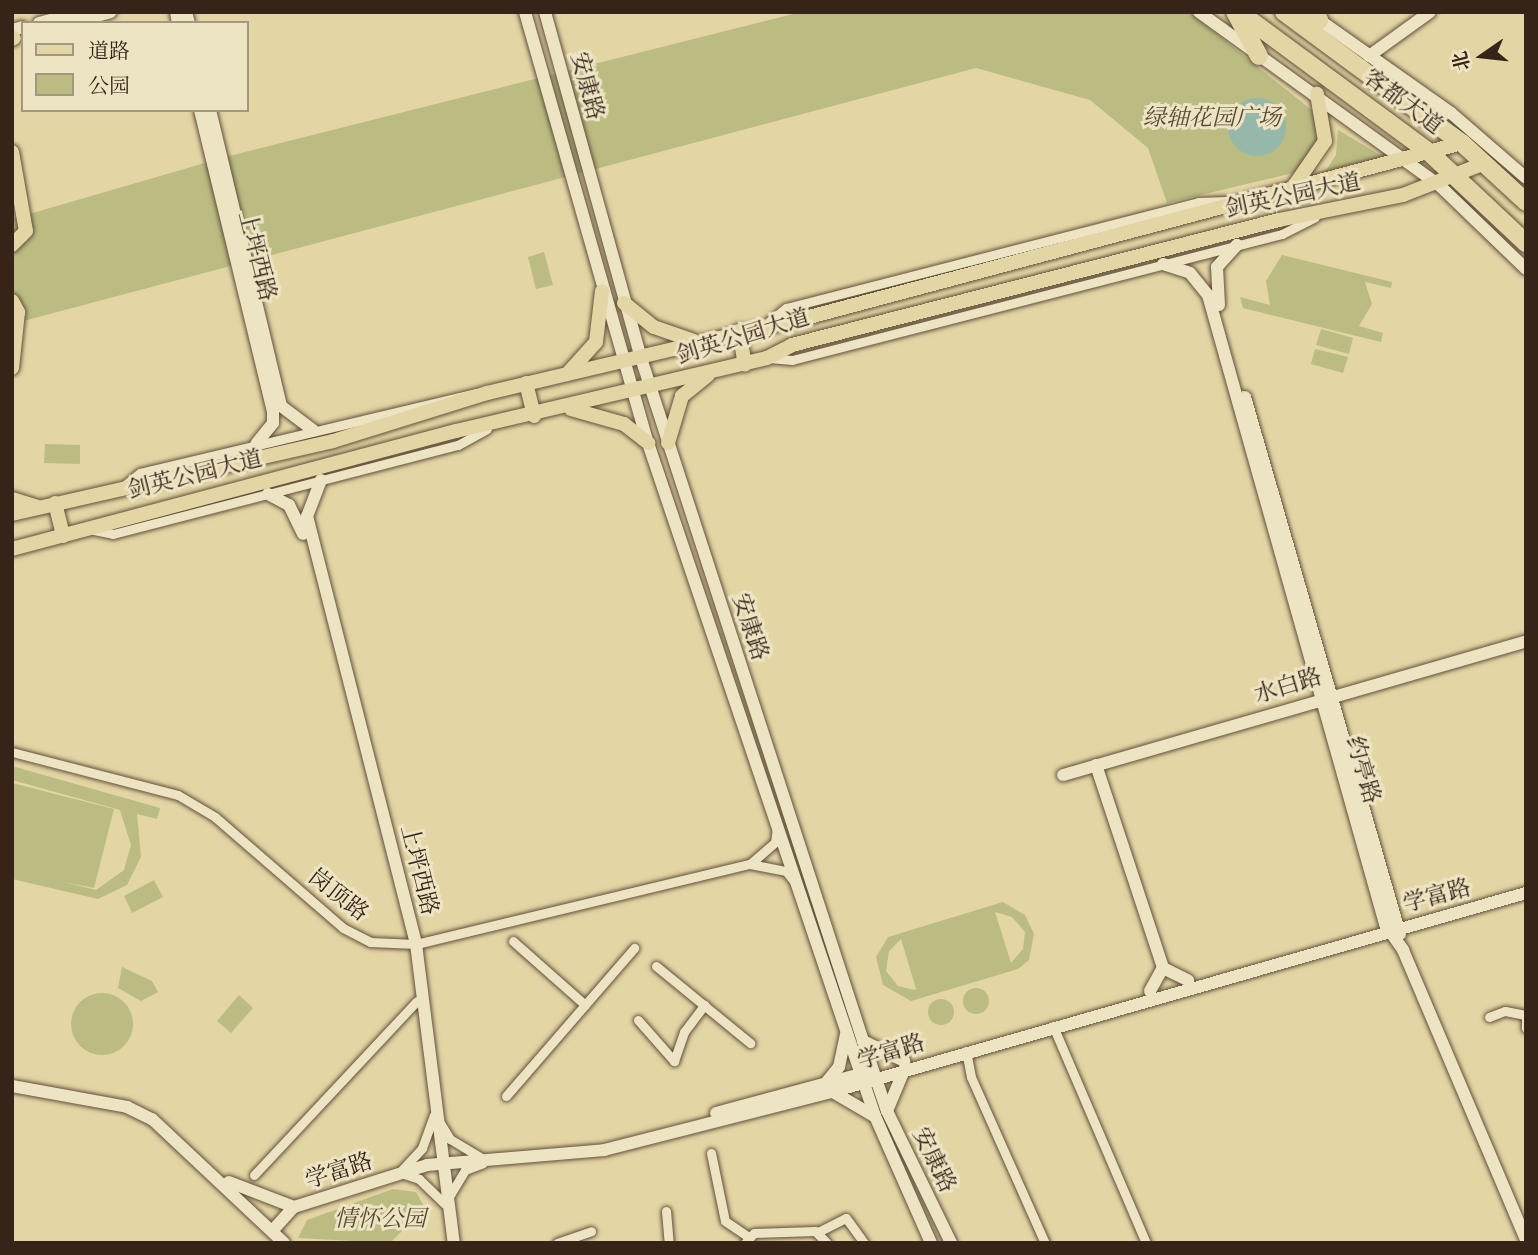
<!DOCTYPE html>
<html>
<head>
<meta charset="utf-8">
<style>
	body { margin:0 }
	#map { position:relative; width:1538px; height:1255px; overflow:hidden; background:#e4d5a4; font-family:"IM FELL Double Pica","Noto Serif SC",serif }
	div>[style] { position:absolute }
	.green>* { inset:0; background:#babc82 }
	.round { border-radius:50% }
	.water>* { inset:0; background:#95b8aa }
	.roads { filter:drop-shadow(0 0 2px #62503c) drop-shadow(0 0 2px #62503c) }
	.street>* { height:9px; margin:-4.5px; padding:0 4.5px; transform-origin:4.5px; border-radius:4.5px; background:#ede4c4 }
	.secondary>* { height:12px; margin:-6px; padding:0 6px; transform-origin:6px; border-radius:6px; background:#ede4c4 }
	.primary>* { height:14px; margin:-7px; padding:0 7px; transform-origin:7px; border-radius:7px; background:#e4d5a4 }
	.highway>* { height:18px; margin:-9px; padding:0 9px; transform-origin:9px; border-radius:9px; background:#e4d5a4 }
	span { translate:-50% -50%; white-space:nowrap; text-align:center; line-height:1.15; -webkit-text-stroke:6px #ede4c4; paint-order:stroke }
	.street-label { font-size:23px; color:#372419 }
	.park-label { font-size:23px; color:#584a33; font-style:italic }
	.frame { position:absolute; inset:0; border:14px solid #372419; pointer-events:none }
	.legend { position:absolute; left:21px; top:21px; width:228px; height:91px; box-sizing:border-box; background:#ede4c4; border:2px solid #a49780; margin:0; padding:9px 12px; list-style:none; font-size:21px; color:#372419 }
	.legend li { display:flex; align-items:center; gap:14px; height:35px }
	.legend b { width:35px; border:2px solid #a49780 }
	.north { position:absolute; left:1447px; top:21px; width:70px; height:70px; -webkit-text-stroke:5px #ede4c4; paint-order:stroke; rotate:256deg; font-size:19px; font-weight:700; line-height:28px; text-align:center; color:#372419 }
	.north::after { content:''; display:block; margin:auto; width:24px; height:32px; background:#372419; clip-path:polygon(50% 0,100% 100%,50% 72%,0 100%) }
</style>
</head>
<body>
<div id="map">
	<div class="green">
		<div style="clip-path:polygon(801px 12px,1189px 12px,1318px 115px,1325px 139px,1309px 166px,1293px 173px,1167px 203px,1148px 148px,1090px 100px,976px 68px,12px 324px,12px 219px,229px 156px)"></div>
		<div style="clip-path:polygon(1338px 130px,1387px 159px,1323px 175px,1336px 155px)"></div>
		<div style="clip-path:polygon(544px 252px,553px 285px,536px 289px,528px 257px)"></div>
		<div style="clip-path:polygon(1282px 255px,1392px 282px,1391px 288px,1365px 282px,1372px 304px,1359px 326px,1383px 333px,1381px 342px,1243px 308px,1240px 297px,1270px 305px,1266px 281px)"></div>
		<div style="clip-path:polygon(1321px 329px,1353px 338px,1349px 354px,1316px 345px)"></div>
		<div style="clip-path:polygon(1315px 349px,1348px 357px,1343px 373px,1311px 364px)"></div>
		<div style="clip-path:polygon(45px 444px,80px 445px,80px 464px,44px 463px)"></div>
		<div style="clip-path:polygon(12px 766px,160px 808px,157px 819px,137px 814px,141px 857px,127px 885px,98px 899px,12px 879px,12px 783px,114px 809px,94px 888px,63px 882px,96px 890px,124px 870px,131px 845px,120px 810px,12px 780px)"></div>
		<div style="clip-path:polygon(154px 880px,163px 897px,132px 913px,124px 896px)"></div>
		<div style="clip-path:polygon(evenodd,1003px 902px,1025px 915px,1034px 934px,1029px 960px,1018px 969px,911px 1001px,883px 985px,876px 957px,888px 937px,1003px 902px,995px 912px,1012px 917px,1025px 932px,1023px 949px,1011px 963px,995px 912px,1003px 902px,901px 939px,916px 989px,915px 990px,898px 986px,886px 971px,889px 951px,901px 939px)"></div>
		<div style="clip-path:polygon(122px 967px,152px 981px,158px 992px,141px 1001px,118px 988px)"></div>
		<div class="round" style="left:963px;top:988px;width:26px;height:26px"></div>
		<div class="round" style="left:71px;top:993px;width:62px;height:62px"></div>
		<div style="clip-path:polygon(239px 995px,253px 1008px,231px 1033px,217px 1021px)"></div>
		<div class="round" style="left:928px;top:999px;width:26px;height:26px"></div>
		<div style="clip-path:polygon(393px 1189px,416px 1192px,425px 1208px,390px 1243px,298px 1238px,307px 1220px)"></div>
	</div>
	<div class="water">
		<div class="round" style="left:1228px;top:98px;width:58px;height:58px"></div>
	</div>
	<div class="roads">
		<div class="street">
			<div style="left:766px;top:324px;width:26px;rotate:-39deg"></div>
			<div style="left:786px;top:308px;width:425px;rotate:-14.4deg"></div>
			<div style="left:1198px;top:202px;width:29px;rotate:-2deg"></div>
			<div style="left:769px;top:358px;width:23px;rotate:5deg"></div>
			<div style="left:792px;top:360px;width:506px;rotate:-14.42deg"></div>
			<div style="left:1282px;top:234px;width:37px;rotate:-27deg"></div>
			<div style="left:125px;top:485px;width:19px;rotate:-39deg"></div>
			<div style="left:140px;top:473px;width:344px;rotate:-13.4deg"></div>
			<div style="left:94px;top:530px;width:19px;rotate:12deg"></div>
			<div style="left:113px;top:534px;width:160px;rotate:-14.5deg"></div>
			<div style="left:268px;top:494px;width:196px;rotate:-14.5deg"></div>
			<div style="left:458px;top:445px;width:33px;rotate:-29deg"></div>
			<div style="left:12px;top:752px;width:171px;rotate:14.5deg"></div>
			<div style="left:178px;top:795px;width:43px;rotate:30.7deg"></div>
			<div style="left:215px;top:817px;width:169px;rotate:40.9deg"></div>
			<div style="left:343px;top:928px;width:30px;rotate:27deg"></div>
			<div style="left:370px;top:942px;width:46px;rotate:2.5deg"></div>
			<div style="left:416px;top:944px;width:343px;rotate:-13.5deg"></div>
			<div style="left:750px;top:864px;width:37px;rotate:11deg"></div>
			<div style="left:786px;top:871px;width:11px;rotate:52deg"></div>
			<div style="left:750px;top:864px;width:33px;rotate:-41deg"></div>
			<div style="left:775px;top:842px;width:14px;rotate:-82deg"></div>
			<div style="left:513px;top:941px;width:96px;rotate:41.6deg"></div>
			<div style="left:656px;top:966px;width:122px;rotate:39.3deg"></div>
			<div style="left:1526px;top:1015px;width:13px;rotate:90deg"></div>
			<div style="left:1489px;top:1017px;width:17px;rotate:-21deg"></div>
			<div style="left:1505px;top:1011px;width:21px;rotate:11deg"></div>
			<div style="left:638px;top:1020px;width:55px;rotate:48.7deg"></div>
			<div style="left:1053px;top:1026px;width:236px;rotate:66.8deg"></div>
			<div style="left:966px;top:1051px;width:26px;rotate:79deg"></div>
			<div style="left:971px;top:1077px;width:182px;rotate:66deg"></div>
			<div style="left:674px;top:1061px;width:31px;rotate:-71deg"></div>
			<div style="left:684px;top:1032px;width:34px;rotate:-53deg"></div>
			<div style="left:506px;top:1096px;width:196px;rotate:-49.1deg"></div>
			<div style="left:440px;top:1123px;width:19px;rotate:58deg"></div>
			<div style="left:450px;top:1139px;width:39px;rotate:31deg"></div>
			<div style="left:711px;top:1153px;width:69px;rotate:78.4deg"></div>
			<div style="left:725px;top:1221px;width:29px;rotate:34deg"></div>
			<div style="left:399px;top:1173px;width:34px;rotate:-47deg"></div>
			<div style="left:422px;top:1148px;width:35px;rotate:-70deg"></div>
			<div style="left:401px;top:1173px;width:19px;rotate:18deg"></div>
			<div style="left:419px;top:1179px;width:36px;rotate:44deg"></div>
			<div style="left:254px;top:1175px;width:238px;rotate:-46.9deg"></div>
			<div style="left:450px;top:1195px;width:29px;rotate:-59deg"></div>
			<div style="left:465px;top:1170px;width:19px;rotate:-21deg"></div>
			<div style="left:666px;top:1211px;width:32px;rotate:85deg"></div>
			<div style="left:818px;top:1232px;width:31px;rotate:-27deg"></div>
			<div style="left:846px;top:1218px;width:31px;rotate:54deg"></div>
			<div style="left:557px;top:1243px;width:36px;rotate:-19deg"></div>
			<div style="left:745px;top:1243px;width:13px;rotate:-48deg"></div>
			<div style="left:754px;top:1233px;width:61px;rotate:-1.9deg"></div>
			<div style="left:815px;top:1231px;width:17px;rotate:45deg"></div>
		</div>
		<div class="secondary">
			<div style="left:176px;top:12px;width:11px;rotate:80deg"></div>
			<div style="left:186px;top:12px;width:11px;rotate:75deg"></div>
			<div style="left:525px;top:12px;width:448px;rotate:74.1deg"></div>
			<div style="left:648px;top:443px;width:710px;rotate:71.36deg"></div>
			<div style="left:875px;top:1116px;width:139px;rotate:66.2deg"></div>
			<div style="left:545px;top:12px;width:356px;rotate:74.5deg"></div>
			<div style="left:640px;top:355px;width:721px;rotate:71.99deg"></div>
			<div style="left:863px;top:1041px;width:74px;rotate:71.1deg"></div>
			<div style="left:887px;top:1111px;width:147px;rotate:64.1deg"></div>
			<div style="left:1199px;top:12px;width:296px;rotate:35.8deg"></div>
			<div style="left:1439px;top:185px;width:121px;rotate:44deg"></div>
			<div style="left:1312px;top:15px;width:170px;rotate:35.2deg"></div>
			<div style="left:1451px;top:113px;width:99px;rotate:40.9deg"></div>
			<div style="left:39px;top:23px;width:42px;rotate:-15deg"></div>
			<div style="left:71px;top:23px;width:41px;rotate:-15.4deg"></div>
			<div style="left:12px;top:30px;width:11px;rotate:-15deg"></div>
			<div style="left:1369px;top:56px;width:75px;rotate:-35.8deg"></div>
			<div style="left:200px;top:110px;width:310px;rotate:76.4deg"></div>
			<div style="left:273px;top:411px;width:12px;rotate:90deg"></div>
			<div style="left:273px;top:423px;width:26px;rotate:129deg"></div>
			<div style="left:210px;top:110px;width:304px;rotate:76.5deg"></div>
			<div style="left:281px;top:406px;width:40px;rotate:37deg"></div>
			<div style="left:1163px;top:264px;width:28px;rotate:18deg"></div>
			<div style="left:1190px;top:273px;width:28px;rotate:51deg"></div>
			<div style="left:1208px;top:295px;width:653px;rotate:74.28deg"></div>
			<div style="left:1385px;top:924px;width:32px;rotate:55deg"></div>
			<div style="left:1403px;top:950px;width:315px;rotate:67deg"></div>
			<div style="left:1219px;top:305px;width:38px;rotate:-93deg"></div>
			<div style="left:1217px;top:267px;width:30px;rotate:-48deg"></div>
			<div style="left:1245px;top:397px;width:559px;rotate:73.9deg"></div>
			<div style="left:321px;top:480px;width:39px;rotate:111deg"></div>
			<div style="left:307px;top:516px;width:442px;rotate:75.7deg"></div>
			<div style="left:416px;top:944px;width:301px;rotate:82.8deg"></div>
			<div style="left:268px;top:494px;width:24px;rotate:28deg"></div>
			<div style="left:289px;top:505px;width:32px;rotate:64deg"></div>
			<div style="left:1096px;top:765px;width:214px;rotate:71.7deg"></div>
			<div style="left:1163px;top:968px;width:28px;rotate:26deg"></div>
			<div style="left:1063px;top:775px;width:482px;rotate:-16.1deg"></div>
			<div style="left:1150px;top:991px;width:26px;rotate:-61deg"></div>
			<div style="left:863px;top:1041px;width:46px;rotate:26deg"></div>
			<div style="left:825px;top:1084px;width:22px;rotate:-51deg"></div>
			<div style="left:839px;top:1067px;width:33px;rotate:-78deg"></div>
			<div style="left:12px;top:1086px;width:117px;rotate:10.3deg"></div>
			<div style="left:127px;top:1107px;width:28px;rotate:26deg"></div>
			<div style="left:152px;top:1119px;width:181px;rotate:43.2deg"></div>
			<div style="left:833px;top:1092px;width:48px;rotate:30.3deg"></div>
			<div style="left:887px;top:1111px;width:47px;rotate:-67.3deg"></div>
			<div style="left:716px;top:1113px;width:157px;rotate:-15.1deg"></div>
			<div style="left:229px;top:1182px;width:70px;rotate:21deg"></div>
			<div style="left:273px;top:1230px;width:31px;rotate:-48deg"></div>
			<div style="left:294px;top:1207px;width:139px;rotate:-17.5deg"></div>
			<div style="left:427px;top:1165px;width:178px;rotate:-4.8deg"></div>
			<div style="left:604px;top:1150px;width:235px;rotate:-14.3deg"></div>
			<div style="left:832px;top:1092px;width:722px;rotate:-16deg"></div>
		</div>
		<div class="primary">
			<div style="left:12px;top:39px;width:2px;rotate:-27deg"></div>
			<div style="left:12px;top:152px;width:80px;rotate:80deg"></div>
			<div style="left:26px;top:231px;width:20px;rotate:135deg"></div>
			<div style="left:1292px;top:189px;width:58px;rotate:-55.5deg"></div>
			<div style="left:1325px;top:141px;width:48px;rotate:-99.7deg"></div>
			<div style="left:12px;top:301px;width:13px;rotate:61deg"></div>
			<div style="left:18px;top:312px;width:56px;rotate:96.1deg"></div>
			<div style="left:624px;top:303px;width:38px;rotate:39deg"></div>
			<div style="left:654px;top:327px;width:42px;rotate:19.3deg"></div>
			<div style="left:739px;top:331px;width:34px;rotate:80deg"></div>
			<div style="left:569px;top:372px;width:40px;rotate:-48deg"></div>
			<div style="left:596px;top:342px;width:51px;rotate:-83.3deg"></div>
			<div style="left:526px;top:383px;width:34px;rotate:76deg"></div>
			<div style="left:571px;top:409px;width:55px;rotate:15.8deg"></div>
			<div style="left:624px;top:424px;width:31px;rotate:38deg"></div>
			<div style="left:668px;top:443px;width:49px;rotate:-73.4deg"></div>
			<div style="left:682px;top:396px;width:33px;rotate:-39deg"></div>
			<div style="left:12px;top:499px;width:27px;rotate:17deg"></div>
			<div style="left:55px;top:503px;width:34px;rotate:76deg"></div>
			<div style="left:12px;top:514px;width:329px;rotate:-12.8deg"></div>
			<div style="left:333px;top:441px;width:161px;rotate:-17.3deg"></div>
			<div style="left:487px;top:393px;width:331px;rotate:-13.3deg"></div>
			<div style="left:809px;top:317px;width:676px;rotate:-14.92deg"></div>
			<div style="left:12px;top:549px;width:459px;rotate:-14.9deg"></div>
			<div style="left:456px;top:431px;width:319px;rotate:-13.2deg"></div>
			<div style="left:767px;top:358px;width:28px;rotate:-27deg"></div>
			<div style="left:792px;top:345px;width:503px;rotate:-14.4deg"></div>
			<div style="left:1279px;top:220px;width:126px;rotate:-11.4deg"></div>
			<div style="left:1403px;top:195px;width:88px;rotate:-21.3deg"></div>
		</div>
		<div class="highway">
			<div style="left:1235px;top:12px;width:50px;rotate:61.4deg"></div>
			<div style="left:1239px;top:12px;width:237px;rotate:36.4deg"></div>
			<div style="left:1430px;top:153px;width:132px;rotate:43.2deg"></div>
			<div style="left:1284px;top:12px;width:221px;rotate:36.4deg"></div>
			<div style="left:1462px;top:143px;width:87px;rotate:42.7deg"></div>
			<div style="left:1302px;top:12px;width:19px;rotate:25deg"></div>
		</div>
	</div>
	<div class="street-label">
		<span style="left:587px;top:86px;rotate:75deg">安康路</span>
		<span style="left:1403px;top:102px;rotate:37deg">客都大道</span>
		<span style="left:1293px;top:196px;rotate:-12deg">剑英公园大道</span>
		<span style="left:257px;top:256px;rotate:76deg">上坪西路</span>
		<span style="left:743px;top:337px;rotate:-17deg">剑英公园大道</span>
		<span style="left:195px;top:475px;rotate:-14deg">剑英公园大道</span>
		<span style="left:750px;top:627px;rotate:72deg">安康路</span>
		<span style="left:1288px;top:686px;rotate:-17deg">水白路</span>
		<span style="left:1363px;top:770px;rotate:74deg">约亭路</span>
		<span style="left:419px;top:870px;rotate:76deg">上坪西路</span>
		<span style="left:338px;top:895px;rotate:38deg">岗顶路</span>
		<span style="left:1437px;top:896px;rotate:-15deg">学富路</span>
		<span style="left:891px;top:1052px;rotate:-17deg">学富路</span>
		<span style="left:934px;top:1160px;rotate:64deg">安康路</span>
		<span style="left:339px;top:1171px;rotate:-18deg">学富路</span>
	</div>
	<div class="park-label">
		<span style="left:1212px;top:118px">绿轴花园广场</span>
		<span style="left:380px;top:1219px">情怀公园</span>
	</div>
	<div class="frame"></div>
	<ul class="legend">
	<li><b style="height:9px;background:#e4d5a4"></b>道路</li>
	<li><b style="height:19px;background:#babc82"></b>公园</li>
	</ul>
	<div class="north">北</div>
</div>
</body>
</html>
